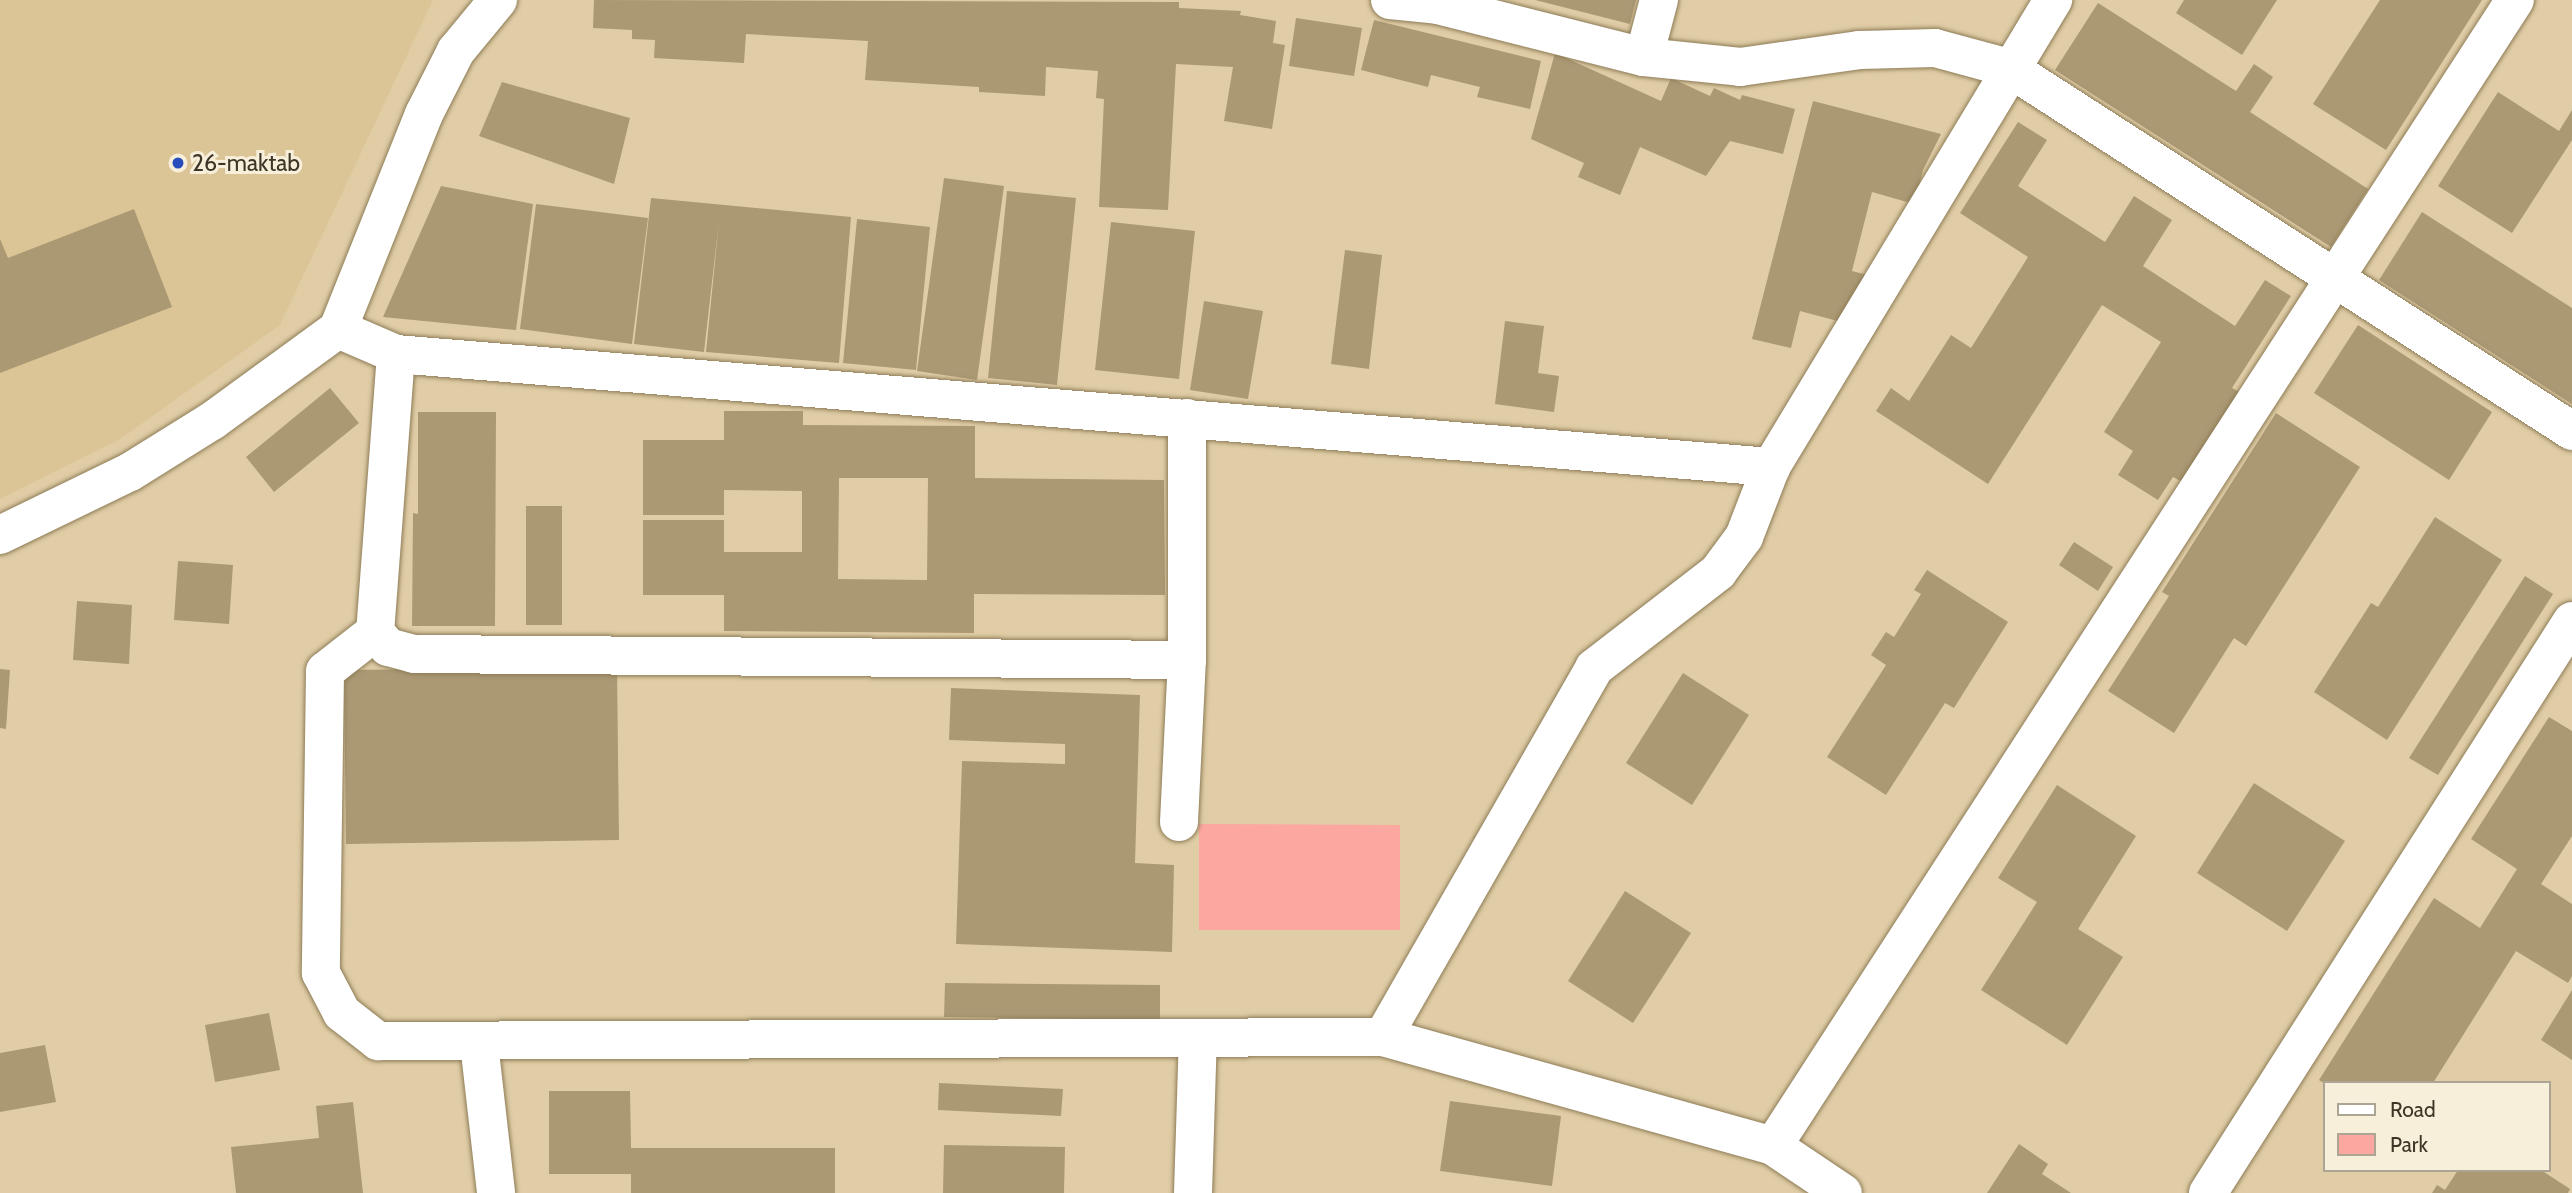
<!DOCTYPE html>
<html>
<head>
<meta charset="utf-8">
<style>
	body { margin:0 }
	#map { position:relative; width:2572px; height:1193px; overflow:hidden; background:#e0cda6; font-family:Cabin,sans-serif }
	div>[style] { position:absolute }
	.built>* { inset:0; background:#dbc596 }
	.green>* { inset:0; background:#fca8a0 }
	.building>* { inset:0; background:#ab9974 }
	.roads { filter:drop-shadow(0 0 2px #8d7c57) drop-shadow(0 0 2px #8d7c57) }
	.minor>* { height:38px; margin:-19px; padding:0 19px; transform-origin:19px; border-radius:19px; background:#fff }
	.dots>* { width:19px; height:19px; translate:-50% -50%; box-sizing:border-box; border:4px solid #f8efdb; border-radius:50% }
	span { translate:-50% -50%; white-space:nowrap; text-align:center; line-height:1.15; -webkit-text-stroke:6px #f8efdb; paint-order:stroke }
	.poi-label { font-size:23px; color:#3d3626 }
	.left { translate:0 -50%; text-align:left }
	.legend { position:absolute; left:2323px; top:1081px; width:228px; height:91px; box-sizing:border-box; background:#f8efdb; border:2px solid #ada593; margin:0; padding:9px 12px; list-style:none; font-size:21px; color:#3d3626 }
	.legend li { display:flex; align-items:center; gap:14px; height:35px }
	.legend b { width:35px; border:2px solid #ada593 }
</style>
</head>
<body>
<div id="map">
	<div class="built">
		<div style="clip-path:polygon(0 0,433px 0,280px 325px,119px 440px,0 499px)"></div>
	</div>
	<div class="green">
		<div style="clip-path:polygon(1199px 824px,1400px 825px,1400px 930px,1199px 930px)"></div>
	</div>
	<div class="building">
		<div style="clip-path:polygon(594px 0,1179px 2px,1179px 8px,1241px 11px,1240px 15px,1276px 21px,1273px 43px,1285px 45px,1272px 129px,1224px 121px,1233px 67px,1176px 64px,1168px 210px,1099px 207px,1104px 99px,1096px 98px,1098px 71px,1046px 67px,1045px 96px,979px 92px,979px 87px,865px 80px,868px 41px,746px 34px,744px 63px,654px 58px,655px 40px,632px 39px,632px 30px,593px 28px)"></div>
		<div style="clip-path:polygon(1535px 0,1636px 0,1630px 24px)"></div>
		<div style="clip-path:polygon(2184px 0,2277px 0,2242px 55px,2176px 13px)"></div>
		<div style="clip-path:polygon(2380px 0,2482px 0,2386px 150px,2313px 104px)"></div>
		<div style="clip-path:polygon(2098px 3px,2236px 91px,2254px 64px,2273px 77px,2250px 112px,2368px 189px,2331px 247px,2055px 70px)"></div>
		<div style="clip-path:polygon(1296px 18px,1362px 28px,1354px 76px,1289px 66px)"></div>
		<div style="clip-path:polygon(1374px 20px,1541px 61px,1530px 109px,1477px 97px,1480px 87px,1431px 75px,1428px 87px,1361px 70px)"></div>
		<div style="clip-path:polygon(1555px 53px,1661px 101px,1671px 78px,1710px 96px,1714px 88px,1740px 100px,1742px 95px,1795px 109px,1783px 154px,1730px 141px,1706px 176px,1640px 147px,1620px 195px,1578px 177px,1584px 163px,1531px 139px)"></div>
		<div style="clip-path:polygon(502px 82px,630px 118px,614px 184px,479px 136px)"></div>
		<div style="clip-path:polygon(2498px 92px,2559px 131px,2572px 110px,2572px 140px,2512px 233px,2438px 186px)"></div>
		<div style="clip-path:polygon(1813px 101px,1941px 134px,1923px 170px,1914px 204px,1872px 192px,1852px 271px,1875px 277px,1845px 323px,1800px 311px,1791px 348px,1752px 339px)"></div>
		<div style="clip-path:polygon(2018px 122px,2047px 140px,2018px 186px,2105px 242px,2134px 196px,2172px 220px,2143px 266px,2235px 326px,2265px 280px,2291px 296px,2232px 388px,2243px 394px,2186px 484px,2173px 477px,2158px 500px,2118px 475px,2133px 451px,2104px 432px,2161px 342px,2102px 305px,1988px 484px,1876px 411px,1891px 388px,1909px 401px,1951px 335px,1971px 348px,2028px 257px,1960px 213px)"></div>
		<div style="clip-path:polygon(944px 178px,1004px 186px,977px 380px,917px 371px)"></div>
		<div style="clip-path:polygon(441px 186px,533px 204px,516px 330px,383px 317px)"></div>
		<div style="clip-path:polygon(1007px 191px,1076px 198px,1057px 385px,988px 378px)"></div>
		<div style="clip-path:polygon(651px 198px,851px 217px,839px 363px,706px 352px,719px 221px,704px 352px,634px 344px)"></div>
		<div style="clip-path:polygon(536px 204px,648px 218px,632px 344px,520px 329px)"></div>
		<div style="clip-path:polygon(134px 209px,172px 307px,0 373px,0 239px,8px 258px)"></div>
		<div style="clip-path:polygon(2422px 212px,2572px 308px,2572px 404px,2379px 280px)"></div>
		<div style="clip-path:polygon(857px 219px,930px 227px,916px 370px,843px 363px)"></div>
		<div style="clip-path:polygon(1111px 222px,1195px 231px,1179px 379px,1095px 370px)"></div>
		<div style="clip-path:polygon(1345px 250px,1382px 255px,1369px 369px,1331px 364px)"></div>
		<div style="clip-path:polygon(1204px 301px,1263px 311px,1248px 399px,1190px 390px)"></div>
		<div style="clip-path:polygon(1505px 321px,1544px 326px,1538px 373px,1559px 376px,1554px 412px,1495px 404px)"></div>
		<div style="clip-path:polygon(2358px 325px,2492px 412px,2449px 480px,2314px 393px)"></div>
		<div style="clip-path:polygon(330px 388px,359px 423px,274px 492px,246px 457px)"></div>
		<div style="clip-path:polygon(evenodd,724px 411px,803px 411px,803px 425px,975px 426px,975px 478px,1164px 480px,1165px 595px,974px 594px,974px 633px,724px 631px,724px 595px,643px 595px,643px 520px,724px 520px,724px 552px,802px 552px,802px 491px,724px 490px,724px 515px,643px 515px,643px 440px,724px 440px,724px 411px,839px 478px,928px 478px,927px 580px,838px 579px,839px 478px)"></div>
		<div style="clip-path:polygon(418px 412px,496px 412px,495px 626px,412px 626px,413px 513px,418px 514px)"></div>
		<div style="clip-path:polygon(2276px 413px,2360px 467px,2246px 646px,2234px 638px,2174px 733px,2108px 691px,2169px 596px,2162px 592px)"></div>
		<div style="clip-path:polygon(526px 506px,562px 506px,562px 625px,526px 625px)"></div>
		<div style="clip-path:polygon(2435px 517px,2502px 560px,2387px 740px,2314px 692px,2371px 603px,2378px 607px)"></div>
		<div style="clip-path:polygon(2074px 542px,2113px 567px,2098px 591px,2059px 565px)"></div>
		<div style="clip-path:polygon(178px 561px,233px 565px,229px 624px,174px 620px)"></div>
		<div style="clip-path:polygon(1927px 570px,2008px 622px,1954px 708px,1945px 703px,1886px 795px,1827px 757px,1886px 665px,1871px 655px,1886px 632px,1894px 637px,1921px 594px,1914px 590px)"></div>
		<div style="clip-path:polygon(2525px 576px,2553px 594px,2438px 775px,2409px 758px)"></div>
		<div style="clip-path:polygon(77px 601px,132px 605px,129px 664px,73px 660px)"></div>
		<div style="clip-path:polygon(617px 667px,619px 840px,346px 844px,344px 670px)"></div>
		<div style="clip-path:polygon(0 669px,10px 670px,6px 729px,0 728px)"></div>
		<div style="clip-path:polygon(1683px 673px,1749px 715px,1692px 805px,1626px 763px)"></div>
		<div style="clip-path:polygon(951px 688px,1140px 695px,1135px 863px,1174px 865px,1172px 952px,956px 944px,962px 761px,1065px 764px,1065px 744px,949px 740px)"></div>
		<div style="clip-path:polygon(2549px 717px,2572px 731px,2572px 836px,2541px 884px,2572px 904px,2572px 976px,2568px 983px,2516px 951px,2433px 1083px,2325px 1084px,2319px 1080px,2434px 898px,2480px 928px,2517px 869px,2471px 839px)"></div>
		<div style="clip-path:polygon(2254px 783px,2345px 841px,2287px 931px,2197px 873px)"></div>
		<div style="clip-path:polygon(2057px 785px,2136px 836px,2078px 929px,2123px 957px,2067px 1045px,1981px 990px,2037px 902px,1998px 878px)"></div>
		<div style="clip-path:polygon(1625px 891px,1691px 933px,1633px 1023px,1568px 981px)"></div>
		<div style="clip-path:polygon(945px 983px,1160px 985px,1160px 1020px,944px 1017px)"></div>
		<div style="clip-path:polygon(2572px 990px,2572px 1060px,2541px 1040px)"></div>
		<div style="clip-path:polygon(269px 1013px,280px 1070px,215px 1082px,205px 1025px)"></div>
		<div style="clip-path:polygon(45px 1045px,56px 1102px,0 1112px,0 1053px)"></div>
		<div style="clip-path:polygon(939px 1083px,1063px 1089px,1061px 1116px,938px 1110px)"></div>
		<div style="clip-path:polygon(549px 1091px,630px 1091px,631px 1148px,835px 1148px,835px 1193px,631px 1193px,631px 1174px,549px 1174px)"></div>
		<div style="clip-path:polygon(1450px 1101px,1561px 1116px,1552px 1186px,1440px 1171px)"></div>
		<div style="clip-path:polygon(353px 1102px,363px 1193px,236px 1193px,231px 1147px,319px 1138px,316px 1106px)"></div>
		<div style="clip-path:polygon(2019px 1144px,2048px 1164px,2042px 1174px,2071px 1193px,1987px 1193px)"></div>
		<div style="clip-path:polygon(944px 1145px,1065px 1147px,1064px 1193px,943px 1193px)"></div>
		<div style="clip-path:polygon(2458px 1170px,2541px 1170px,2570px 1189px,2568px 1193px,2432px 1193px,2437px 1185px,2445px 1190px)"></div>
	</div>
	<div class="roads">
		<div class="minor">
			<div style="left:1390px;top:0;width:48px;rotate:5.9deg"></div>
			<div style="left:1438px;top:5px;width:212px;rotate:14.2deg"></div>
			<div style="left:1644px;top:57px;width:97px;rotate:5.9deg"></div>
			<div style="left:1740px;top:67px;width:120px;rotate:-8.1deg"></div>
			<div style="left:1859px;top:50px;width:76px;rotate:-1.5deg"></div>
			<div style="left:1935px;top:48px;width:77px;rotate:15.1deg"></div>
			<div style="left:2009px;top:68px;width:670px;rotate:32.81deg"></div>
			<div style="left:1644px;top:57px;width:59px;rotate:-75.3deg"></div>
			<div style="left:338px;top:329px;width:63px;rotate:23.3deg"></div>
			<div style="left:396px;top:354px;width:1380px;rotate:4.7deg"></div>
			<div style="left:396px;top:354px;width:279px;rotate:94.3deg"></div>
			<div style="left:375px;top:632px;width:20px;rotate:49deg"></div>
			<div style="left:388px;top:647px;width:27px;rotate:15deg"></div>
			<div style="left:414px;top:654px;width:773px;rotate:0.44deg"></div>
			<div style="left:0;top:535px;width:144px;rotate:-25.9deg"></div>
			<div style="left:130px;top:472px;width:97px;rotate:-31.9deg"></div>
			<div style="left:212px;top:421px;width:156px;rotate:-36.1deg"></div>
			<div style="left:338px;top:329px;width:232px;rotate:-68.2deg"></div>
			<div style="left:424px;top:114px;width:71px;rotate:-63.1deg"></div>
			<div style="left:456px;top:51px;width:66px;rotate:-50.5deg"></div>
			<div style="left:375px;top:632px;width:63px;rotate:142deg"></div>
			<div style="left:325px;top:671px;width:302px;rotate:90.8deg"></div>
			<div style="left:321px;top:973px;width:45px;rotate:62.3deg"></div>
			<div style="left:342px;top:1013px;width:46px;rotate:37.9deg"></div>
			<div style="left:378px;top:1041px;width:1005px;rotate:-0.23deg"></div>
			<div style="left:1383px;top:1037px;width:405px;rotate:15.6deg"></div>
			<div style="left:1773px;top:1146px;width:84px;rotate:33.9deg"></div>
			<div style="left:1179px;top:822px;width:162px;rotate:-87.2deg"></div>
			<div style="left:1187px;top:660px;width:242px;rotate:-90deg"></div>
			<div style="left:1383px;top:1037px;width:425px;rotate:-60.2deg"></div>
			<div style="left:1594px;top:668px;width:157px;rotate:-37.7deg"></div>
			<div style="left:1718px;top:572px;width:44px;rotate:-53.4deg"></div>
			<div style="left:1744px;top:537px;width:75px;rotate:-68.9deg"></div>
			<div style="left:1771px;top:467px;width:546px;rotate:-58.87deg"></div>
			<div style="left:479px;top:1043px;width:151px;rotate:83.5deg"></div>
			<div style="left:1773px;top:1146px;width:1365px;rotate:-57.08deg"></div>
			<div style="left:1193px;top:1193px;width:155px;rotate:-88.2deg"></div>
			<div style="left:2208px;top:1193px;width:678px;rotate:-57.53deg"></div>
		</div>
	</div>
	<div class="dots">
		<div style="left:178px;top:163px;background:#284ebd"></div>
	</div>
	<div class="poi-label">
		<span class="left" style="left:192px;top:163px">26-maktab</span>
	</div>
	<ul class="legend">
	<li><b style="height:9px;background:#fff"></b>Road</li>
	<li><b style="height:19px;background:#fca8a0"></b>Park</li>
	</ul>
</div>
</body>
</html>
